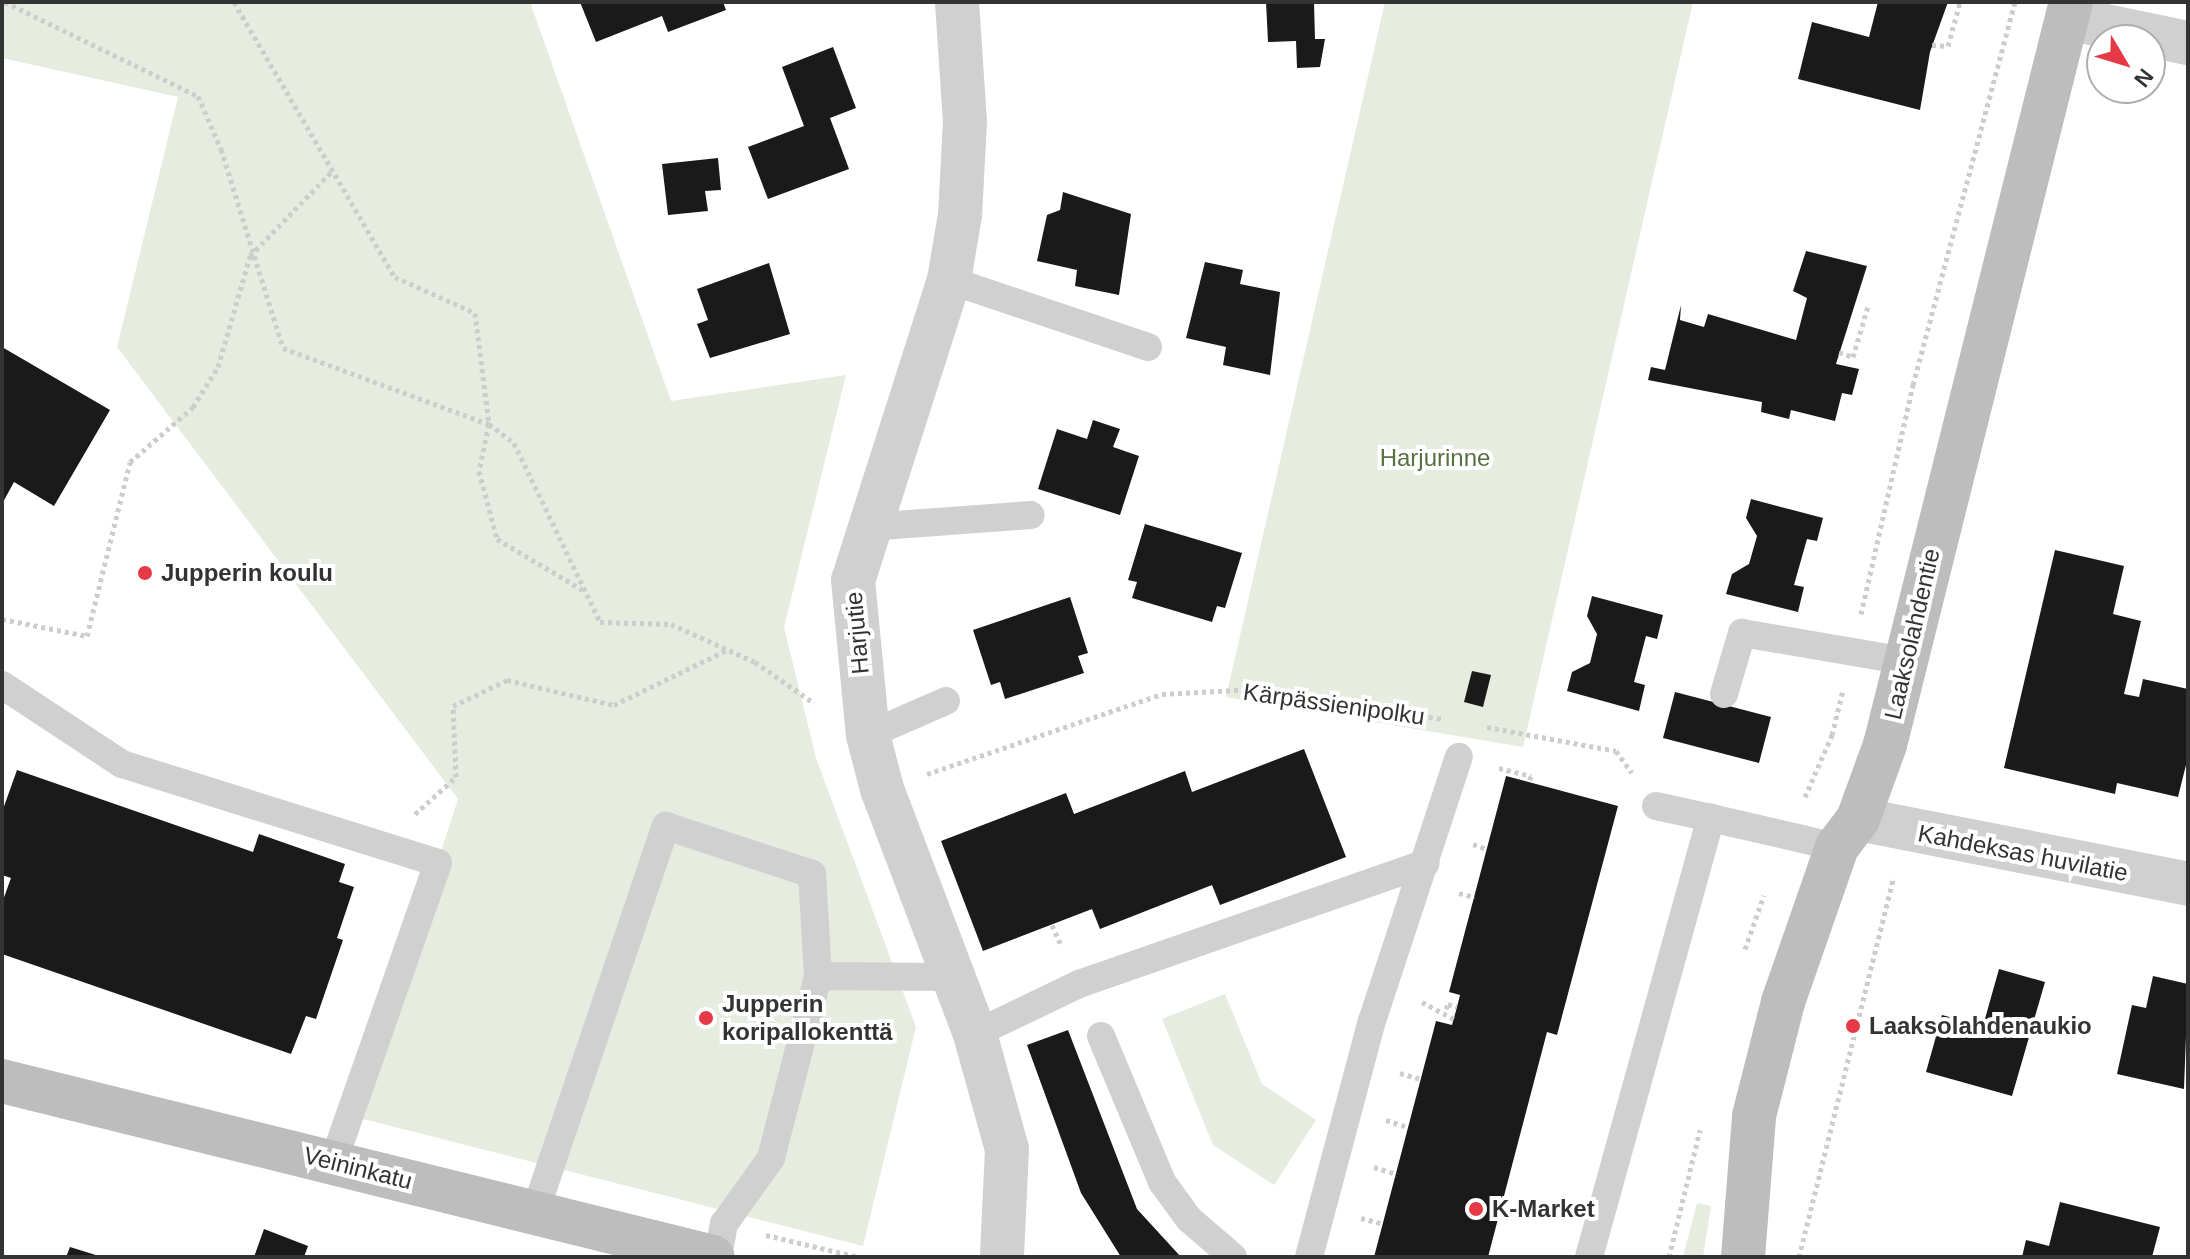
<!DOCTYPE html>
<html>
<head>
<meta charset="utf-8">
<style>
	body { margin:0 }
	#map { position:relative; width:2190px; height:1259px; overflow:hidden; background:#fff; font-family:Arial,sans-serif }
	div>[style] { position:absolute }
	.green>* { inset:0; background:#e6ecdf }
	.building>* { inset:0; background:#1a1a1a }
	.path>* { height:5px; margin-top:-2.5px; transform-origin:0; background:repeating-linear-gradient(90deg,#cdcdcd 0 4px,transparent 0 8px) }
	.lane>* { height:28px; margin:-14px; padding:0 14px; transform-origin:14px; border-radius:14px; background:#d0d0d0 }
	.street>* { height:44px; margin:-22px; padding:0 22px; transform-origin:22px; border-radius:22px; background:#d0d0d0 }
	.secondary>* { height:44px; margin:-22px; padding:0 22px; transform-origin:22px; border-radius:22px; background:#bdbdbd }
	.dots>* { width:22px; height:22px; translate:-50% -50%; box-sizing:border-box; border:4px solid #fff; border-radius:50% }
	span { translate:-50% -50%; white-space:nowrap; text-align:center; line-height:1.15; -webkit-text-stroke:8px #fff; paint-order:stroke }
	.park-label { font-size:24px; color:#56703f }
	.poi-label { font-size:24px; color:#333; font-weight:700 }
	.left { translate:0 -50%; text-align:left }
	.street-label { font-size:24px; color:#333 }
	.frame { position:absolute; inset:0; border:4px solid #333; pointer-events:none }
	.north { position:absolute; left:2086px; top:24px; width:80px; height:80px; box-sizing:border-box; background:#fff; border:2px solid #adadad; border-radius:50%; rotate:128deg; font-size:22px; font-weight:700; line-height:32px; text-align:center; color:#333 }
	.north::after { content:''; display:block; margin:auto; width:28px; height:36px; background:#e63946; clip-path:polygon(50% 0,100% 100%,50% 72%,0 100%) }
</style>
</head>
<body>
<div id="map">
	<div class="green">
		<div style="clip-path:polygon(2px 2px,530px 2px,671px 401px,846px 375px,784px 627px,816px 758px,916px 1027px,863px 1246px,355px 1117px,458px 799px,117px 347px,178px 97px,2px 58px)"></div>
		<div style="clip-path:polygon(1385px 2px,1693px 2px,1523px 747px,1226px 697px)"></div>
		<div style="clip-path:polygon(1225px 994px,1262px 1084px,1316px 1120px,1274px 1185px,1213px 1145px,1162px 1019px)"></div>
		<div style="clip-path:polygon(1697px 1203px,1711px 1206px,1703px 1257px,1683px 1257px)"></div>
	</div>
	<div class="building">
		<div style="clip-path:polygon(580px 2px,723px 2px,726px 10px,668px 32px,662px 16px,596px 42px)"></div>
		<div style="clip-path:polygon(1266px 2px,1314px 2px,1315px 39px,1325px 39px,1320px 67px,1297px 68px,1296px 41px,1268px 42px)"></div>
		<div style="clip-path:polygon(1878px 2px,1948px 2px,1930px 52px,1920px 110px,1798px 79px,1812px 22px,1869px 37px)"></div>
		<div style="clip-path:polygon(833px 47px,856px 108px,830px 118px,849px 169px,768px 199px,748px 147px,804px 126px,782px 67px)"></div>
		<div style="clip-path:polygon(718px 158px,721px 190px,705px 191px,708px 211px,668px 215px,662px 164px)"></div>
		<div style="clip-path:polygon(1063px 192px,1131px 214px,1119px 295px,1075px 286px,1077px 270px,1037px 261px,1047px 215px,1060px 210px)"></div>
		<div style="clip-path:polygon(1806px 251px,1867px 266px,1836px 364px,1859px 369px,1852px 395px,1842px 393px,1835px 421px,1791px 410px,1789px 419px,1761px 412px,1762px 402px,1648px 380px,1651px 367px,1665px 370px,1681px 305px,1680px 320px,1704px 327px,1708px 314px,1796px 340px,1807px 298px,1793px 291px)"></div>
		<div style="clip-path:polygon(1205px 262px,1243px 270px,1240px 284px,1280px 292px,1270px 375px,1223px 365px,1226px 347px,1186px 338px)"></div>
		<div style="clip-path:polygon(769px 263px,790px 334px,710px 358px,697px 324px,708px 320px,697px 289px)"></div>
		<div style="clip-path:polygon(2px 347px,110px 410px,54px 506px,14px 482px,2px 504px)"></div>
		<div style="clip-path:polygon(1093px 420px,1120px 429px,1113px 447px,1139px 456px,1120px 515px,1038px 489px,1057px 429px,1087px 439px)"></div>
		<div style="clip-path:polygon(1751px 499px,1823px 518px,1817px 541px,1807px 539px,1794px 585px,1804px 587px,1798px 612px,1726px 594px,1732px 574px,1749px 564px,1757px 536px,1746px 518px)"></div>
		<div style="clip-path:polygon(1145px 524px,1242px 553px,1225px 608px,1217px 606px,1212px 622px,1132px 598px,1137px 582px,1128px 580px)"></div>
		<div style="clip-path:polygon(2055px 550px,2124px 566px,2113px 614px,2141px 621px,2124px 694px,2139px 697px,2143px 679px,2188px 689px,2188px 757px,2178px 797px,2117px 783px,2115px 794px,2004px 768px)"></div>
		<div style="clip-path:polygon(1592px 596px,1663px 615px,1657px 639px,1646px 636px,1634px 682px,1645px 685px,1639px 711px,1567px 691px,1572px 672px,1590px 663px,1597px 634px,1587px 616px)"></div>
		<div style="clip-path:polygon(1070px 597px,1088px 653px,1078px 656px,1084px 673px,1005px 699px,1000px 682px,991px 685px,973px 630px)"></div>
		<div style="clip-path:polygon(1472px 671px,1491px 675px,1483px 707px,1464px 702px)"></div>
		<div style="clip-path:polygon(1675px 692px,1771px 717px,1759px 763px,1663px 738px)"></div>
		<div style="clip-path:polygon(1304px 749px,1346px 857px,1220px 905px,1212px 885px,1100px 929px,1092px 909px,983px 951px,941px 841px,1066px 793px,1074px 814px,1185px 771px,1192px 792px)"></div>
		<div style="clip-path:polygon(17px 770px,253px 852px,259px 834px,345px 864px,339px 882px,354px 887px,337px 938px,343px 940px,316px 1019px,306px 1016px,291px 1054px,2px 954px,2px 903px,11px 878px,2px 875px,2px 812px)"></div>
		<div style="clip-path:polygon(1506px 776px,1618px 806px,1557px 1035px,1547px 1032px,1488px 1257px,1374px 1257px,1436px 1021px,1452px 1025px,1457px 1007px,1460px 995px,1449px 992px)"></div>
		<div style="clip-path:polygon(1999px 969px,2045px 982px,2012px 1096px,1926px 1072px,1942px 1015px,1983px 1026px)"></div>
		<div style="clip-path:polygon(2153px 976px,2188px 984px,2184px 1089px,2117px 1074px,2132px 1005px,2146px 1008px)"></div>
		<div style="clip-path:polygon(1068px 1030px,1137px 1209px,1181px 1257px,1121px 1257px,1081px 1193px,1027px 1045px)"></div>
		<div style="clip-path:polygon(2060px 1202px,2160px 1227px,2152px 1257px,2022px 1257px,2026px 1240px,2049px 1246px)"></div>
		<div style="clip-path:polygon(264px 1229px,308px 1246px,304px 1257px,254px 1257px)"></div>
		<div style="clip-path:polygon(70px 1247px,99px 1256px,98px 1257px,66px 1257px)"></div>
	</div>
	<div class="path">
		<div style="left:5px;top:2px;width:215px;rotate:26deg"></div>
		<div style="left:198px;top:96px;width:58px;rotate:66.5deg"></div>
		<div style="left:221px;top:149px;width:208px;rotate:72.7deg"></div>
		<div style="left:283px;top:348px;width:220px;rotate:20.3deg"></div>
		<div style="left:489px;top:424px;width:48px;rotate:102deg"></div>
		<div style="left:479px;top:471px;width:70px;rotate:75.2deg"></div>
		<div style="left:497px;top:539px;width:100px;rotate:30.7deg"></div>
		<div style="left:234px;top:2px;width:319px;rotate:59.7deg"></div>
		<div style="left:395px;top:277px;width:88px;rotate:24.2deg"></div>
		<div style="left:475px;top:313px;width:112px;rotate:82.8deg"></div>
		<div style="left:489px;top:424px;width:31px;rotate:37deg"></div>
		<div style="left:514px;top:443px;width:199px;rotate:64.3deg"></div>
		<div style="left:600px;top:622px;width:71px;rotate:1.6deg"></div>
		<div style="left:671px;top:624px;width:92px;rotate:24.3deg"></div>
		<div style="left:755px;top:662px;width:72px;rotate:34.8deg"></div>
		<div style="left:1932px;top:45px;width:16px;rotate:4deg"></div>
		<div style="left:1948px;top:46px;width:46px;rotate:-74.7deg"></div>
		<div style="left:1839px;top:352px;width:15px;rotate:20deg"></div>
		<div style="left:1853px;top:357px;width:53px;rotate:-73.6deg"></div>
		<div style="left:1861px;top:614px;width:235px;rotate:-77.2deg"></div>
		<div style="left:1913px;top:385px;width:396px;rotate:-75.1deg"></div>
		<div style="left:2px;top:619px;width:87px;rotate:11.3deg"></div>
		<div style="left:87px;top:636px;width:179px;rotate:-76.1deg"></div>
		<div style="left:130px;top:462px;width:84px;rotate:-41.1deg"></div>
		<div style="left:193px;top:407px;width:47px;rotate:-58deg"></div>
		<div style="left:218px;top:367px;width:116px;rotate:-73.9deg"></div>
		<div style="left:250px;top:256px;width:118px;rotate:-46deg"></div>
		<div style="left:1487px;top:727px;width:131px;rotate:10.5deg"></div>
		<div style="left:1616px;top:751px;width:27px;rotate:54deg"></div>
		<div style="left:1499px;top:768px;width:33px;rotate:14deg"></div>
		<div style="left:1531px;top:776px;width:6px;rotate:108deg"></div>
		<div style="left:927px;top:774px;width:248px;rotate:-18.8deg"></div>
		<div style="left:1162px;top:694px;width:93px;rotate:-3.1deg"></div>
		<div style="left:1255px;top:689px;width:189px;rotate:9.1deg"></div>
		<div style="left:1805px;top:797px;width:68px;rotate:-66.5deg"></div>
		<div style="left:1832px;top:735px;width:46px;rotate:-76.3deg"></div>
		<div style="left:415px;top:814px;width:55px;rotate:-42.1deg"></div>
		<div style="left:456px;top:777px;width:71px;rotate:-92.4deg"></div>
		<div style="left:453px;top:706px;width:60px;rotate:-25.7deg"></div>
		<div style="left:507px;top:680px;width:110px;rotate:13.2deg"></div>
		<div style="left:614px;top:705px;width:126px;rotate:-26deg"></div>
		<div style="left:1473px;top:844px;width:15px;rotate:20deg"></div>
		<div style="left:1459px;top:893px;width:16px;rotate:15deg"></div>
		<div style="left:1052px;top:925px;width:24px;rotate:66deg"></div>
		<div style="left:1745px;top:949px;width:57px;rotate:-70.6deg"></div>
		<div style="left:1422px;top:1002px;width:36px;rotate:28deg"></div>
		<div style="left:1446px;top:1009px;width:5px;rotate:-68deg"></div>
		<div style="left:1448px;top:1004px;width:9px;rotate:18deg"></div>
		<div style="left:1400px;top:1073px;width:22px;rotate:16deg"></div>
		<div style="left:1386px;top:1120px;width:23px;rotate:18deg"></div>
		<div style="left:1374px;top:1167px;width:24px;rotate:17deg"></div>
		<div style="left:1361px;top:1218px;width:23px;rotate:15deg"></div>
		<div style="left:766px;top:1235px;width:95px;rotate:13.4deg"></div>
		<div style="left:1669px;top:1257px;width:131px;rotate:-76.3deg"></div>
		<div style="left:1799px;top:1257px;width:392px;rotate:-76deg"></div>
	</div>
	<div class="lane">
		<div style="left:949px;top:280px;width:210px;rotate:18.6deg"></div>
		<div style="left:868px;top:527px;width:163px;rotate:-4.2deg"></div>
		<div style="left:2px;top:685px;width:144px;rotate:33.4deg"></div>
		<div style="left:122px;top:764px;width:331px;rotate:17.4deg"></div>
		<div style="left:438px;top:863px;width:317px;rotate:109.3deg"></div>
		<div style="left:1724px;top:694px;width:64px;rotate:-73.6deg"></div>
		<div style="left:1742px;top:633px;width:166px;rotate:9.7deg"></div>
		<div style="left:868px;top:735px;width:85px;rotate:-23.6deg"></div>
		<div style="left:1656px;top:806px;width:56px;rotate:12.3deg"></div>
		<div style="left:975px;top:1034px;width:115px;rotate:-25.7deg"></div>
		<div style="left:1079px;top:984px;width:367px;rotate:-19.2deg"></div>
		<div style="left:1101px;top:1036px;width:158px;rotate:67.3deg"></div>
		<div style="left:1162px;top:1182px;width:46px;rotate:53.9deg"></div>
		<div style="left:1189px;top:1219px;width:58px;rotate:40.8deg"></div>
		<div style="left:535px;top:1212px;width:408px;rotate:-71.3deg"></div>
		<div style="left:666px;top:826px;width:154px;rotate:18.2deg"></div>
		<div style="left:812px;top:874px;width:102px;rotate:86.6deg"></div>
		<div style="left:718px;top:1257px;width:34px;rotate:-80deg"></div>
		<div style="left:724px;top:1224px;width:81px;rotate:-54.5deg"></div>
		<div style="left:771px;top:1158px;width:188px;rotate:-75.5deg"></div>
		<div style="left:818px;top:976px;width:130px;rotate:0.4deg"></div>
		<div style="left:1309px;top:1257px;width:244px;rotate:-75.1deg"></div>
		<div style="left:1372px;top:1021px;width:278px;rotate:-71.8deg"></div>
		<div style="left:1589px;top:1257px;width:456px;rotate:-74.5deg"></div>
		<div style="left:1711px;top:818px;width:129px;rotate:13deg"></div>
	</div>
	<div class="street">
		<div style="left:957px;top:2px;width:119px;rotate:86.2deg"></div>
		<div style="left:965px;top:121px;width:94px;rotate:93deg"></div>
		<div style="left:960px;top:215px;width:66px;rotate:99.6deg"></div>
		<div style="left:949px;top:280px;width:315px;rotate:107.7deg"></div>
		<div style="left:853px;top:580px;width:156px;rotate:84.5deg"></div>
		<div style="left:868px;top:735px;width:56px;rotate:75.5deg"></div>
		<div style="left:882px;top:789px;width:262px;rotate:69.2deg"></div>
		<div style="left:975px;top:1034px;width:119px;rotate:74.5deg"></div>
		<div style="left:1007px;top:1149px;width:108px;rotate:92.7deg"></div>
		<div style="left:2067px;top:18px;width:124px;rotate:11.7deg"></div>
		<div style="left:1858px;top:819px;width:336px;rotate:11.1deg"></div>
	</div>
	<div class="secondary">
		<div style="left:2px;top:1081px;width:732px;rotate:13.9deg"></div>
		<div style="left:1743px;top:1257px;width:141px;rotate:-85.5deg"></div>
		<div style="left:1754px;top:1116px;width:118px;rotate:-75.7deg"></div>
		<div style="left:1783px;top:1002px;width:164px;rotate:-70.8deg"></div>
		<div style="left:1837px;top:847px;width:35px;rotate:-53deg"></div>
		<div style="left:1858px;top:819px;width:79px;rotate:-70deg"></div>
		<div style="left:1885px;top:745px;width:766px;rotate:-75.95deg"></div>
	</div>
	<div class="dots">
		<div style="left:145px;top:573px;background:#e63946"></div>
		<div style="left:706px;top:1018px;background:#e63946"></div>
		<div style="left:1853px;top:1026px;background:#e63946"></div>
		<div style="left:1476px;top:1209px;background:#e63946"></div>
	</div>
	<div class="park-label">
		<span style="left:1435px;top:458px">Harjurinne</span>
	</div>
	<div class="poi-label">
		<span class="left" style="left:161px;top:573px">Jupperin koulu</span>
		<span class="left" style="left:722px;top:1018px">Jupperin<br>koripallokenttä</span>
		<span class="left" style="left:1869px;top:1026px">Laaksolahdenaukio</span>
		<span class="left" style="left:1492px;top:1209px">K-Market</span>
	</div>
	<div class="street-label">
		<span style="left:857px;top:633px;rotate:-95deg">Harjutie</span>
		<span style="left:1912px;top:634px;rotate:-77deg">Laaksolahdentie</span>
		<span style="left:1334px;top:704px;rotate:8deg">Kärpässienipolku</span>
		<span style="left:2023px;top:853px;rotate:11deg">Kahdeksas huvilatie</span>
		<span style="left:358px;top:1168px;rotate:14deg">Veininkatu</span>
	</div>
	<div class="frame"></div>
	<div class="north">N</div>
</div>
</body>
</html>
